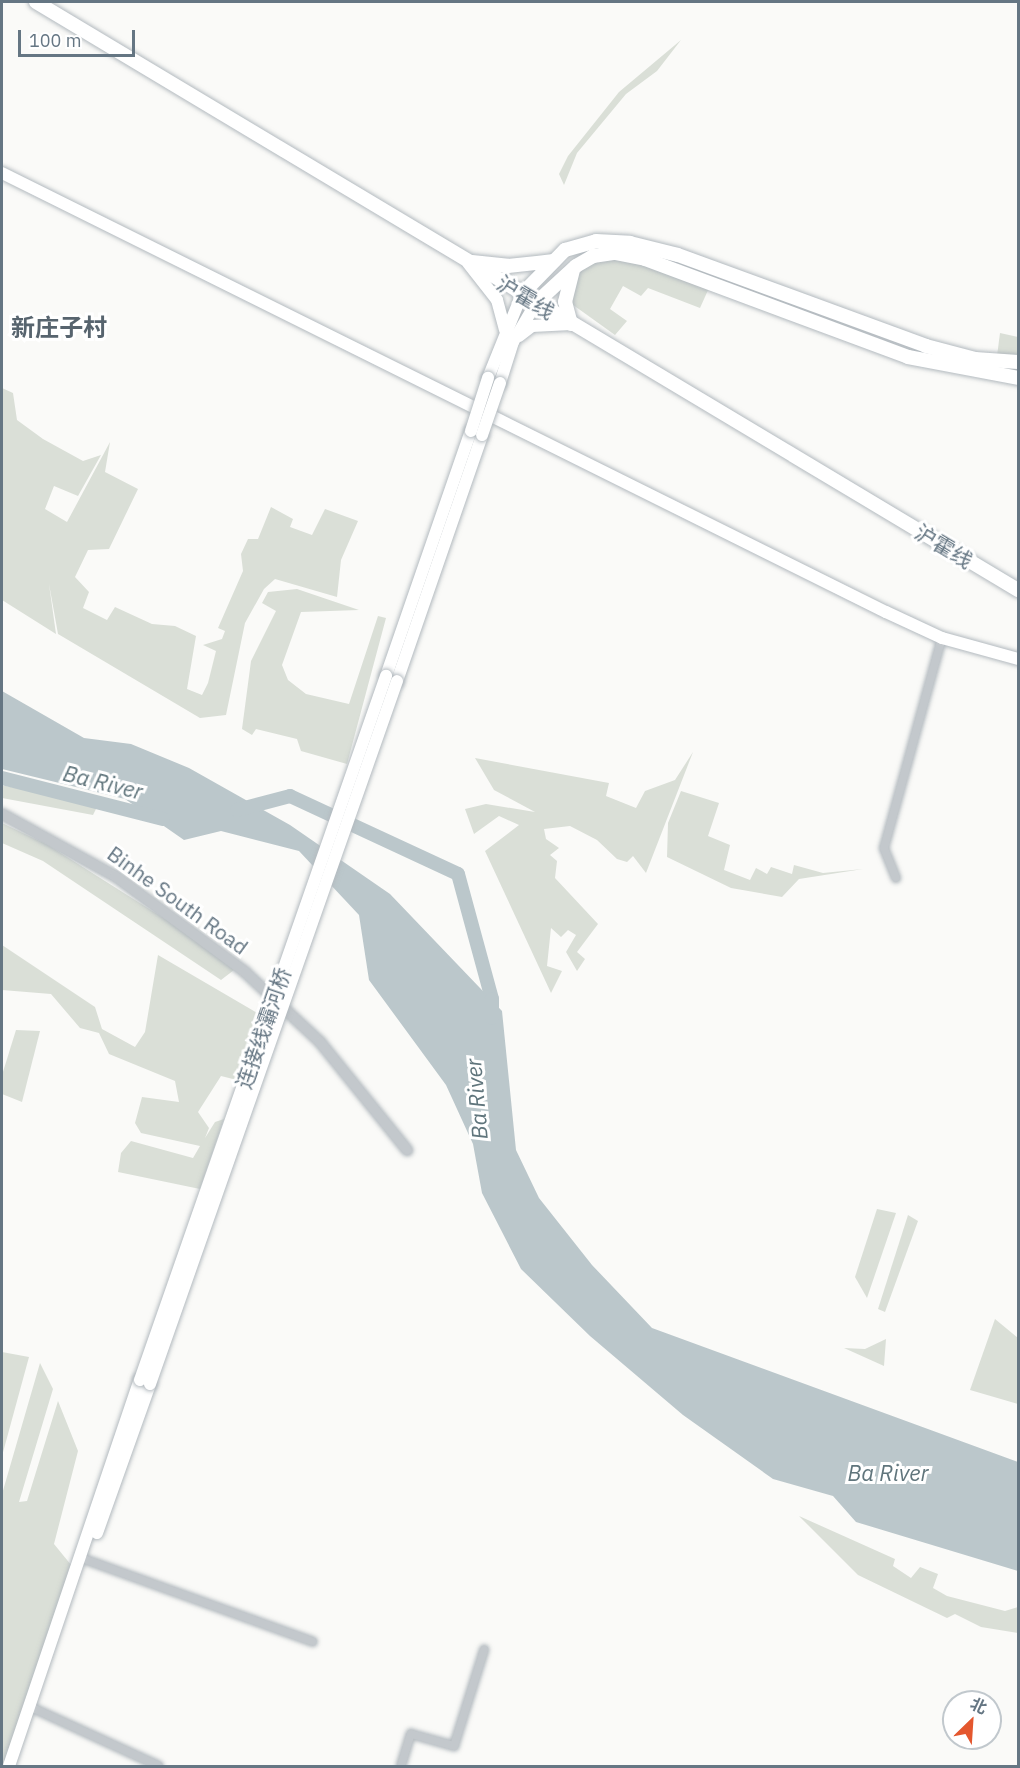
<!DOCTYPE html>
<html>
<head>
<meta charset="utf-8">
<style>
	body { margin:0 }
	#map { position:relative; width:1020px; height:1768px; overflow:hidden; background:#fafaf8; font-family:"IBM Plex Sans","Noto Sans SC",sans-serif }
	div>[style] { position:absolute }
	.green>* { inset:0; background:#dadfd7 }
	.water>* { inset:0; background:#bbc7cb }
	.river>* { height:14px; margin:-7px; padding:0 7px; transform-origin:7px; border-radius:7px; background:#bbc7cb }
	.roads { filter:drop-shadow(0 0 2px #b3babf) drop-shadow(0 0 2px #b3babf) }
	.minor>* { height:8px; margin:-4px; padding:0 4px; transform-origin:4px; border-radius:4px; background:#c3c8cc }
	.tertiary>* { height:10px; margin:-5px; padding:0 5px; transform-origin:5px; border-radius:5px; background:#c3c8cc }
	.secondary>* { height:12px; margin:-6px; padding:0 6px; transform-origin:6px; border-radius:6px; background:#fff }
	.trunk>* { height:14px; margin:-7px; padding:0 7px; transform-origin:7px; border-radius:7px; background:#fff }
	.bridges { filter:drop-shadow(0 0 2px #b3babf) drop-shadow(0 0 2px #b3babf) }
	.secondary-bridge>* { height:12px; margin:-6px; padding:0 6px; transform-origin:6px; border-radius:6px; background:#fff }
	span { translate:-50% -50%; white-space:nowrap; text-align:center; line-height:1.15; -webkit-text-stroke:6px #fff; paint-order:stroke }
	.street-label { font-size:21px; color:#657683 }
	.water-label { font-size:22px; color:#60757c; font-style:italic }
	.quarter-label { font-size:24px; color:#57646e; font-weight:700 }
	.frame { position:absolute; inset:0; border:3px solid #657683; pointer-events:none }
	.north { position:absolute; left:942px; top:1690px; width:60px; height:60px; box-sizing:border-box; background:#fff; border:2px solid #c1c8cd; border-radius:50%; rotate:25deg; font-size:16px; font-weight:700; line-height:24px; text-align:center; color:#657683 }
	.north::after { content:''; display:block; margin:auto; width:21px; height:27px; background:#e4572e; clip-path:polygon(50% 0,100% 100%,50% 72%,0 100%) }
	.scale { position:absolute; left:18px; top:30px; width:117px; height:27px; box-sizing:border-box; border:3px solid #657683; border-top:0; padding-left:8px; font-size:18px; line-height:21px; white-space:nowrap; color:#657683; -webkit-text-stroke:4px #fff; paint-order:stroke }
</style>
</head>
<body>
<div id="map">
	<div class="green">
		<div style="clip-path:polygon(681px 40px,657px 71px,626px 94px,577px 153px,564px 185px,559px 174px,568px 156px,619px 92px)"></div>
		<div style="clip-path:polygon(622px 258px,709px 288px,700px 308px,648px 288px,641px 296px,623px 286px,610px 309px,627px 321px,615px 335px,569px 302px,572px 278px,585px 264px)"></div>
		<div style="clip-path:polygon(1000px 333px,1018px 337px,1018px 357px,997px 356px)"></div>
		<div style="clip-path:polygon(2px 388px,13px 393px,17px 420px,43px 439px,83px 461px,101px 455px,78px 496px,54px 486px,45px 509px,67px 522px,110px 442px,105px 472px,138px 489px,109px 549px,88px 550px,75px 577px,89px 592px,83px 608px,107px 620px,115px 607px,152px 624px,175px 626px,196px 636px,187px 689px,202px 695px,208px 683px,216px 651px,203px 645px,222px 639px,225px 631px,218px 628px,243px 571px,241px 554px,248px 539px,258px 539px,271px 507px,293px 519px,290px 527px,312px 535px,325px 509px,358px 521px,341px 560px,337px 597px,275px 579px,264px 589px,245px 623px,226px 715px,200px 718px,58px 634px,49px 584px,56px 634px,2px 600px)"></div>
		<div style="clip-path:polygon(297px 589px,359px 610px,301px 612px,282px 665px,288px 680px,306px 694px,349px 704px,378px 616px,386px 618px,347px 764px,301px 751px,297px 739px,256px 729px,252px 735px,242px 729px,251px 661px,276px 611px,262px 603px,268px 592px)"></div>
		<div style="clip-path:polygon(693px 752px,646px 873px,633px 856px,627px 862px,617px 859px,597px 840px,570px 826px,544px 829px,546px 839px,559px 848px,550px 855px,557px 861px,555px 878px,598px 924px,577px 952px,585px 959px,577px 971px,566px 952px,576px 935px,568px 930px,561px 937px,551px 928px,547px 966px,562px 971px,551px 993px,485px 851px,519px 825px,499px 816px,474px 834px,465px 809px,486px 804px,535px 812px,494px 790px,475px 758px,609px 783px,606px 796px,636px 808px,645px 791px,675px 780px)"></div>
		<div style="clip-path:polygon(2px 786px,6px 786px,98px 805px,93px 815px,2px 798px)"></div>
		<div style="clip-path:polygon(681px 791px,719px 803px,708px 836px,730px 845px,724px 870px,750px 880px,756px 868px,767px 874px,771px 867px,792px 874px,794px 865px,823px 873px,863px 869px,799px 879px,782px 897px,731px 888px,667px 857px,668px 823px)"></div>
		<div style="clip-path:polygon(2px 823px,48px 845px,192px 936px,234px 970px,221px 980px,43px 861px,2px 843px)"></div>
		<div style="clip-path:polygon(2px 945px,95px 1007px,102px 1029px,135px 1047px,145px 1032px,158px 955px,259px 1014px,237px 1080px,221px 1076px,198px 1112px,209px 1128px,205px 1138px,215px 1122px,224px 1119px,200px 1189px,118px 1172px,121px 1153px,131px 1141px,193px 1158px,200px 1146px,141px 1133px,135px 1123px,142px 1097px,179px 1102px,175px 1081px,109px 1054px,99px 1033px,80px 1028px,51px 994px,2px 990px)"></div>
		<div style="clip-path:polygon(16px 1030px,40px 1031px,22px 1102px,2px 1094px,2px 1075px)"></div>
		<div style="clip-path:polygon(877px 1209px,896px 1213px,867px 1298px,855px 1277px)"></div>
		<div style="clip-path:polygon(908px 1215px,918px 1221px,885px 1312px,878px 1309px)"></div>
		<div style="clip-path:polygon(995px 1319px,1018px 1338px,1018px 1404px,970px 1390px)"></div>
		<div style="clip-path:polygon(886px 1339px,884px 1366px,844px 1348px,865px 1349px)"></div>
		<div style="clip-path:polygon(2px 1352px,29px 1357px,2px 1456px)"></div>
		<div style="clip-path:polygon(40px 1363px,53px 1389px,19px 1502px,27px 1501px,58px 1401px,78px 1451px,54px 1544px,76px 1571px,10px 1766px,2px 1766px,2px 1494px)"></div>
		<div style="clip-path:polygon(799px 1516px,895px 1559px,893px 1566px,911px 1578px,920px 1567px,938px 1574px,933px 1588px,947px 1596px,1005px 1611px,1018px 1607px,1018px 1633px,981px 1627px,955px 1614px,947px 1618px,858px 1575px)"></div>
	</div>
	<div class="water">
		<div style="clip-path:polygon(2px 691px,84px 738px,131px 744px,189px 768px,290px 825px,390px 894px,502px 1011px,516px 1150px,539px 1198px,592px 1265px,652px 1328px,1018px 1462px,1018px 1571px,856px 1522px,833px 1496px,773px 1479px,683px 1415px,590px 1336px,521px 1269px,482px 1193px,473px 1144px,446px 1085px,369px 980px,359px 915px,299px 851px,221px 831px,184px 840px,125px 799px,2px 769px)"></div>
	</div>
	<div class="river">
		<div style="left:2px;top:778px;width:166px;rotate:14.3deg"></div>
		<div style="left:237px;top:810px;width:55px;rotate:-14.8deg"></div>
		<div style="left:290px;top:796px;width:185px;rotate:24.9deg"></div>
		<div style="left:458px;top:874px;width:130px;rotate:74.8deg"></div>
		<div style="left:492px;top:999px;width:19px;rotate:90deg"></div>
	</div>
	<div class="roads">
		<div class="minor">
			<div style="left:896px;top:878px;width:32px;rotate:-112deg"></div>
			<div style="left:884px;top:848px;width:218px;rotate:-74.6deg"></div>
			<div style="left:87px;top:1560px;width:240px;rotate:19.9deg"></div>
			<div style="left:35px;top:1709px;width:136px;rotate:24.7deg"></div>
			<div style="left:401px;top:1766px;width:34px;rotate:-73deg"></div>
			<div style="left:411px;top:1734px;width:45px;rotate:15.6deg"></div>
			<div style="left:454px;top:1746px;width:101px;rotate:-72.6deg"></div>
		</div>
		<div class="tertiary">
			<div style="left:2px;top:814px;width:129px;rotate:28.8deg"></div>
			<div style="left:115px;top:876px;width:162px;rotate:36.4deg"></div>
			<div style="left:245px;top:972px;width:103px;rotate:43deg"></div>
			<div style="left:320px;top:1042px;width:139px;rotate:51.1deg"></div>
		</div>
		<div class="secondary">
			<div style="left:2px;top:173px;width:987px;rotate:26.41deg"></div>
			<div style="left:886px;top:612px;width:62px;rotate:24.9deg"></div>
			<div style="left:942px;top:638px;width:79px;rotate:15.4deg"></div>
			<div style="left:468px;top:263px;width:47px;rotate:51.9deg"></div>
			<div style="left:497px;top:300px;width:31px;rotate:75deg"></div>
			<div style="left:519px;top:336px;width:16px;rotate:-38deg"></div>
			<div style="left:532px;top:326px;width:39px;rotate:-3deg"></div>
			<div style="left:488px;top:378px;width:91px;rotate:-68deg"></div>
			<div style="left:500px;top:383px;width:43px;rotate:-72.4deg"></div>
			<div style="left:513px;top:342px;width:45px;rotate:-59.5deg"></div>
			<div style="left:386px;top:676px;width:259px;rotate:-70.9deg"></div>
			<div style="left:397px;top:681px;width:260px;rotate:-70.9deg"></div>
			<div style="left:97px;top:1533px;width:158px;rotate:-70.4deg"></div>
			<div style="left:9px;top:1766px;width:408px;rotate:-71.3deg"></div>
		</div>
		<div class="trunk">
			<div style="left:36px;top:2px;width:1145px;rotate:30.91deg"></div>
			<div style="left:472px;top:262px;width:36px;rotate:6deg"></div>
			<div style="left:508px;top:266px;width:46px;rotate:-6.2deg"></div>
			<div style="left:522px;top:294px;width:62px;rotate:-45.7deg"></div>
			<div style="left:565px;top:250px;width:32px;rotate:-16deg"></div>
			<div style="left:596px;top:241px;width:34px;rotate:3deg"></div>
			<div style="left:630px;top:243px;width:49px;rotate:14deg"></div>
			<div style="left:678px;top:255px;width:264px;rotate:20.1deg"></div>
			<div style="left:926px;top:346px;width:51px;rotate:14.9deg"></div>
			<div style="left:975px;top:359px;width:43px;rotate:4deg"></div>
			<div style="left:536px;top:303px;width:54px;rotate:-42.8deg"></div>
			<div style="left:576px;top:266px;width:20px;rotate:-30deg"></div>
			<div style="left:593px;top:256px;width:22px;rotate:-8deg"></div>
			<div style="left:615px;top:253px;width:31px;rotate:11deg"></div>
			<div style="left:645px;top:259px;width:281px;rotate:20.4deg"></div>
			<div style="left:908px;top:357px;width:112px;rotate:10.8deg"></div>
			<div style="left:571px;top:324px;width:23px;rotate:-105deg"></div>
			<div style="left:565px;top:302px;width:32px;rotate:-76deg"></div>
		</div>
	</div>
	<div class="bridges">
		<div class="secondary-bridge">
			<div style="left:471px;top:431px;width:56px;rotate:-72.2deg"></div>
			<div style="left:482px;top:435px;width:55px;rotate:-70.9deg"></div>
			<div style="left:140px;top:1380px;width:746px;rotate:-70.74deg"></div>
			<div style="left:150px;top:1384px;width:745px;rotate:-70.64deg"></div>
		</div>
	</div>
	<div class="street-label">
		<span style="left:526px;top:297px;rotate:31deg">沪霍线</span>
		<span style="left:944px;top:546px;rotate:31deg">沪霍线</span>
		<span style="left:178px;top:900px;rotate:36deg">Binhe South Road</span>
		<span style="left:263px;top:1028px;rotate:-71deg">连接线灞河桥</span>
	</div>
	<div class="water-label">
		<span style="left:103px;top:782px;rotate:14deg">Ba River</span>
		<span style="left:476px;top:1099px;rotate:-95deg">Ba River</span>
		<span style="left:888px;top:1473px">Ba River</span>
	</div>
	<div class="quarter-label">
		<span style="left:59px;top:328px">新庄子村</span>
	</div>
	<div class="frame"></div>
	<div class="north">北</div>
	<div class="scale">100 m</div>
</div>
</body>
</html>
